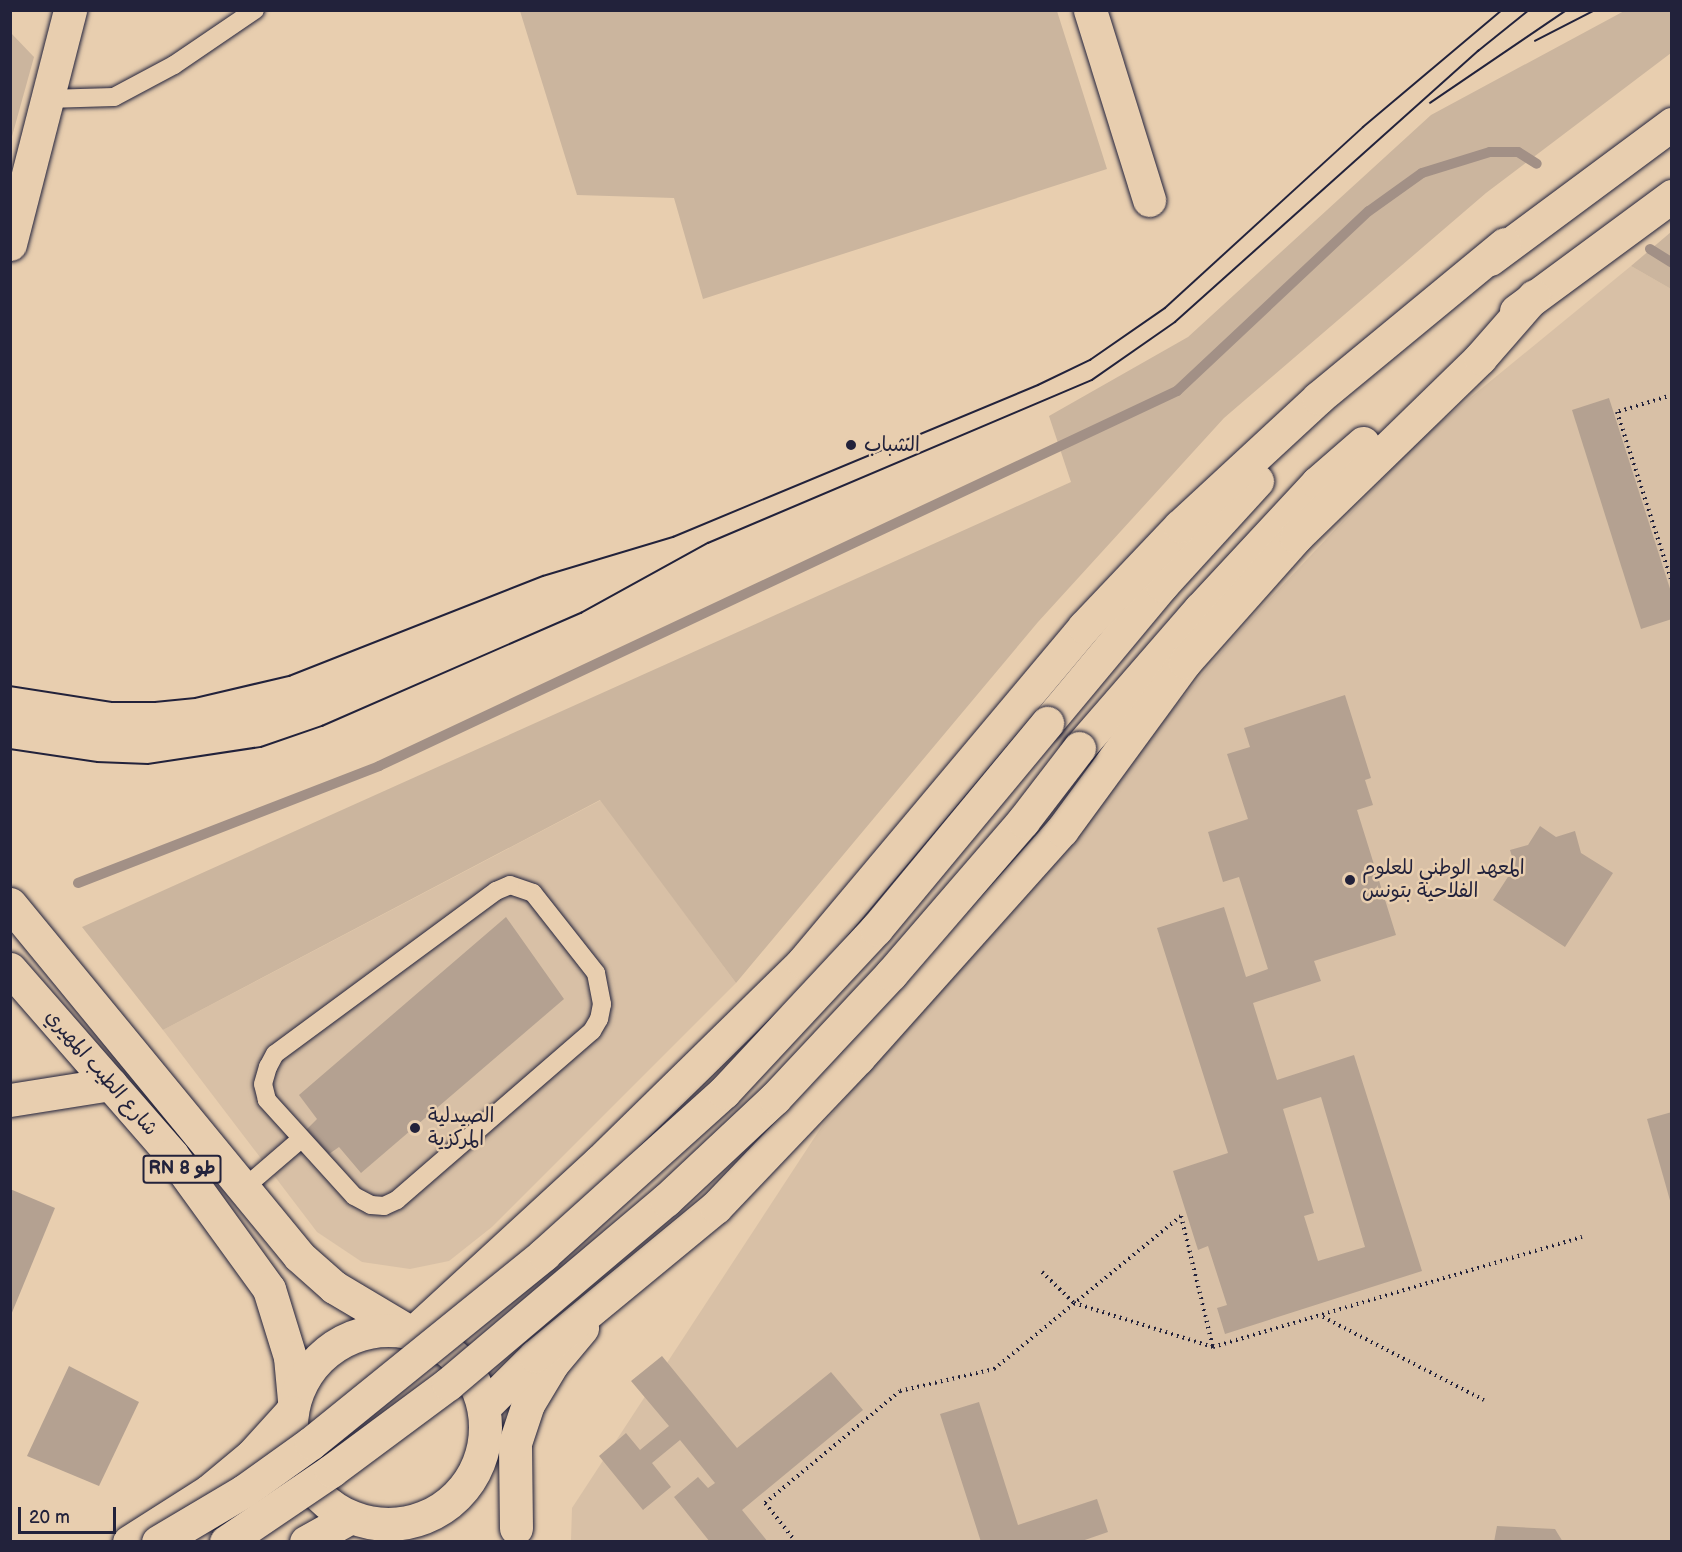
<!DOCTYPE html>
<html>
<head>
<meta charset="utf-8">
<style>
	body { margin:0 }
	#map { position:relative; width:1682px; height:1552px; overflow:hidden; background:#e8ceaf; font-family:"Balsamiq Sans","Playpen Sans Arabic",sans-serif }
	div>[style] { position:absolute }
	.built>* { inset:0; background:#d8c0a6 }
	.green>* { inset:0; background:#cbb59e }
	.stream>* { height:10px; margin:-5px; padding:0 5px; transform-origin:5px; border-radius:5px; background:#a29086 }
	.building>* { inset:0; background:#b4a191 }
	.path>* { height:4px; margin-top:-2px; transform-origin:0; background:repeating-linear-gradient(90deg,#22223b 0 1.5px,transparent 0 6px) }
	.roads { filter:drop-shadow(0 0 2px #22223b) drop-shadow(0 0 2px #22223b) }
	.lane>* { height:18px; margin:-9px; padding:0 9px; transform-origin:9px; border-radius:9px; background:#e8ceaf }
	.street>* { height:33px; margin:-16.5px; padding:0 16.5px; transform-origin:16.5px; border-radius:16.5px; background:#e8ceaf }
	.secondary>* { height:33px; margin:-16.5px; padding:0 16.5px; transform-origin:16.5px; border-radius:16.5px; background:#e8ceaf }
	.primary>* { height:33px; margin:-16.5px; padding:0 16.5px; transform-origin:16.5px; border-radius:16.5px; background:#e8ceaf }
	.primary>.ring { margin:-16.5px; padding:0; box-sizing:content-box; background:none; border:33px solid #e8ceaf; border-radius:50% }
	.highway>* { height:33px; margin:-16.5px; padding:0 16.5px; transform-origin:16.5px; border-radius:16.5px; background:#e8ceaf }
	.tram>* { height:1.5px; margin:-0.75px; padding:0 0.75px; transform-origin:0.75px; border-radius:0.75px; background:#22223b }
	.bridges { filter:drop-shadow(0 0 2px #22223b) drop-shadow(0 0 2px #22223b) }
	.highway-bridge>* { height:33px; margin:-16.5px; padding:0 16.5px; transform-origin:16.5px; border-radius:16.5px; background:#e8ceaf }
	.dots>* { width:16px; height:16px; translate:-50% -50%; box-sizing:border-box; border:3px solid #e8ceaf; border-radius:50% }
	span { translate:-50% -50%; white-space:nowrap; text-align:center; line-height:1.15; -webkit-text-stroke:5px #e8ceaf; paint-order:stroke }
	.shield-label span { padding:2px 4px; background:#e8ceaf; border:2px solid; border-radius:4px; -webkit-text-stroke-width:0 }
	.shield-label { font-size:18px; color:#22223b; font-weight:700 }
	.poi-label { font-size:20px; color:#22223b }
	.left { translate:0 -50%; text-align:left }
	.street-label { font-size:20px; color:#22223b }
	.frame { position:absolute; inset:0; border:12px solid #22223b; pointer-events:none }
	.scale { position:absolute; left:18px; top:1507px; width:98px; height:27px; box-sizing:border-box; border:3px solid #22223b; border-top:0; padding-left:8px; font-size:18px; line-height:21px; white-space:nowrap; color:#22223b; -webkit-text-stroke:4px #e8ceaf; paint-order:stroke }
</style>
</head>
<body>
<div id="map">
	<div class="built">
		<div style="clip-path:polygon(1631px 266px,1671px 289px,1671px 1541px,571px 1541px,572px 1508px,824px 1123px,1234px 637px,1421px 438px)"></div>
		<div style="clip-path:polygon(601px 800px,736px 983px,492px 1227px,449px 1261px,410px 1269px,362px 1262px,317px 1232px,163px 1030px)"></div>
	</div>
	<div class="green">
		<div style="clip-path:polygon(1626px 10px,1671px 11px,1671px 53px,1486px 193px,1224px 418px,1038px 622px,736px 983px,600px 800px,163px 1030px,82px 927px,1071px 482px,1049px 416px,1188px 337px,1431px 115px)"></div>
		<div style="clip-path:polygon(520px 11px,1057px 11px,1107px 169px,703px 299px,674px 198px,577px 195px)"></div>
		<div style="clip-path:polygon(11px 33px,34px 57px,11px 140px)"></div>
		<div style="clip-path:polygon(1671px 232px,1671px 289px,1631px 266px)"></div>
	</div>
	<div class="stream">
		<div style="left:1650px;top:249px;width:26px;rotate:32deg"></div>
		<div style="left:78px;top:883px;width:323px;rotate:-21.2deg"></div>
		<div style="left:379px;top:766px;width:882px;rotate:-25.17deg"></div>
		<div style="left:1177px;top:391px;width:263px;rotate:-43.2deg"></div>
		<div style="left:1369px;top:211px;width:65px;rotate:-35.6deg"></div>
		<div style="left:1422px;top:173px;width:71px;rotate:-17.2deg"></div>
		<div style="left:1490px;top:152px;width:28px"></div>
		<div style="left:1518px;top:152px;width:22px;rotate:32deg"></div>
	</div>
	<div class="building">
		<div style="clip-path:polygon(1609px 398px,1672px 595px,1672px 619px,1641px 629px,1572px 410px)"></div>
		<div style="clip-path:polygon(evenodd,1345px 695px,1371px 778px,1365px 780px,1373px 805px,1357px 810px,1396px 935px,1314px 961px,1321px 981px,1253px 1003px,1277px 1080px,1354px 1055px,1422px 1271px,1225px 1334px,1217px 1308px,1227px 1305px,1208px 1246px,1198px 1250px,1173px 1171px,1228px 1153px,1157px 928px,1224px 907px,1246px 977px,1268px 969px,1239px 877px,1223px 882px,1208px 832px,1248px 819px,1227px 754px,1250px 747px,1244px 728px,1345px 695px,1321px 1097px,1365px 1247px,1318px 1261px,1304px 1216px,1314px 1213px,1283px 1109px,1321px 1097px)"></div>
		<div style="clip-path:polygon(1540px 826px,1556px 837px,1575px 831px,1581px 853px,1613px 873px,1565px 947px,1493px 900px,1515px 866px,1510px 850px,1528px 845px)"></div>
		<div style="clip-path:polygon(506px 917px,564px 999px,361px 1173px,339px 1147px,329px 1154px,306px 1130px,317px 1119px,299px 1095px)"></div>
		<div style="clip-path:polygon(1672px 1112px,1672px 1204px,1671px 1204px,1647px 1119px)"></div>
		<div style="clip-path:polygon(10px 1189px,55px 1208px,11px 1315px,10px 1315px)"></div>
		<div style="clip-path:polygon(662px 1356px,737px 1448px,831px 1372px,863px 1410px,742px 1510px,768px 1542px,710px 1542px,674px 1497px,698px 1477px,708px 1488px,715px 1483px,680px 1440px,652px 1463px,671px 1487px,643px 1510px,599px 1456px,626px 1433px,640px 1450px,669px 1426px,631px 1381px)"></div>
		<div style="clip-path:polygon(69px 1366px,139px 1402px,99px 1486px,27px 1456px)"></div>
		<div style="clip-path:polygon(979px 1402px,1018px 1525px,1097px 1499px,1108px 1532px,1079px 1542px,981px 1542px,940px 1414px)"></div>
		<div style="clip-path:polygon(1497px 1526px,1555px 1529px,1563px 1542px,1494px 1542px)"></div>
	</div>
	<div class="path">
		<div style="left:1672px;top:395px;width:58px;rotate:162.8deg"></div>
		<div style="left:1617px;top:412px;width:179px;rotate:72.1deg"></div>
		<div style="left:1042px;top:1272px;width:45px;rotate:44.1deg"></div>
		<div style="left:1074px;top:1303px;width:146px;rotate:17.6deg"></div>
		<div style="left:1323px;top:1317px;width:181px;rotate:27.3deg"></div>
		<div style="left:796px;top:1542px;width:50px;rotate:-128.5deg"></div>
		<div style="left:765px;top:1503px;width:175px;rotate:-39.7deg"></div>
		<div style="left:900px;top:1391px;width:97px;rotate:-13.2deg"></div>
		<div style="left:994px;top:1369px;width:242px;rotate:-39.3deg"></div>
		<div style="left:1181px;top:1216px;width:135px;rotate:76.3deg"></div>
		<div style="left:1213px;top:1347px;width:385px;rotate:-16.6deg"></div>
	</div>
	<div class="roads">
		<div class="lane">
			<div style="left:47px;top:99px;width:67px;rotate:-1.7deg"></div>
			<div style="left:114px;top:97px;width:68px;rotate:-28.1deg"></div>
			<div style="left:174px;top:65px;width:98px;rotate:-34.2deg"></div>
			<div style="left:510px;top:885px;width:24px;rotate:19deg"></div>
			<div style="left:533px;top:893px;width:102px;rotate:51.8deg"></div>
			<div style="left:596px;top:973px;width:32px;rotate:79deg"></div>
			<div style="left:602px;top:1004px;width:15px;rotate:101deg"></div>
			<div style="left:599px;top:1019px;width:14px;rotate:120deg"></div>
			<div style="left:592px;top:1031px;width:258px;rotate:139.1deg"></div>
			<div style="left:397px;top:1200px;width:14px;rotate:155deg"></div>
			<div style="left:384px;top:1206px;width:13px;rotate:-176deg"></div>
			<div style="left:371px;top:1205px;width:19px;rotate:-152deg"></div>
			<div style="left:354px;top:1196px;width:130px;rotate:-132.2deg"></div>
			<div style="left:267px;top:1100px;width:16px;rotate:-104deg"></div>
			<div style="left:263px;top:1084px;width:18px;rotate:-74deg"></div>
			<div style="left:268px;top:1067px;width:15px;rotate:-62deg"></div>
			<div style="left:275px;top:1054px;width:275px;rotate:-36.4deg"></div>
			<div style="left:496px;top:891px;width:15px;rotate:-23deg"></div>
			<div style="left:244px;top:1188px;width:75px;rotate:-40.7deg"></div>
		</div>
		<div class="street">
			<div style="left:1090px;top:10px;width:199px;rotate:72.7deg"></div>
			<div style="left:10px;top:1100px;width:102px;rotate:-9deg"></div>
		</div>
		<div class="secondary">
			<div style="left:10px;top:244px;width:242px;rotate:-75.6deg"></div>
		</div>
		<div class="primary">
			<div style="left:10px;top:904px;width:455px;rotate:50.6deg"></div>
			<div style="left:299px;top:1256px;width:47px;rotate:41.5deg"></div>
			<div style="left:334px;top:1287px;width:80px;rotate:30.7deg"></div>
			<div style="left:10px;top:969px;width:247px;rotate:48.9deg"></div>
			<div style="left:172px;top:1155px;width:165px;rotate:54.1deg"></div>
			<div style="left:269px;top:1289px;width:71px;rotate:72.8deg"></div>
			<div style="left:290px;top:1357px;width:43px;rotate:84.7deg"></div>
			<div class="ring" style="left:291px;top:1330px;width:161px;height:161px"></div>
			<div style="left:516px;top:1528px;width:85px;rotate:-90.7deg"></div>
			<div style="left:515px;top:1443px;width:41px;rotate:-71.6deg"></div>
			<div style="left:528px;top:1404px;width:47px;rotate:-59deg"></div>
			<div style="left:552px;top:1364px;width:47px;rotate:-50.2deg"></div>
		</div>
		<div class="highway">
			<div style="left:1490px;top:259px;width:227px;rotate:-36.6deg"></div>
			<div style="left:1516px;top:311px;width:194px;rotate:-36.4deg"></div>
			<div style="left:1047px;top:723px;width:180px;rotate:-50.2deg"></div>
			<div style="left:1162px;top:585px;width:141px;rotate:-47.6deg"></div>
			<div style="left:1079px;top:748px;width:184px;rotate:-49deg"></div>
			<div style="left:1200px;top:609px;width:172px;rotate:-47.1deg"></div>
			<div style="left:1317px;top:483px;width:61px;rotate:-41deg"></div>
			<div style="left:415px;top:1331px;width:251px;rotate:-42.6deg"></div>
			<div style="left:600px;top:1161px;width:284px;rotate:-44.4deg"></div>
			<div style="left:803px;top:962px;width:437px;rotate:-50deg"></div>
			<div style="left:1084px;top:627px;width:139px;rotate:-46.5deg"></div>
			<div style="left:1180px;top:526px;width:188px;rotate:-42.8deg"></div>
			<div style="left:1318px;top:398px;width:242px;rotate:-39.5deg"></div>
			<div style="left:484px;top:1407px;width:72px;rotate:-45deg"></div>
			<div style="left:535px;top:1356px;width:234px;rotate:-39.5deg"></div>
			<div style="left:716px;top:1207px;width:206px;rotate:-46.4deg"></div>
			<div style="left:858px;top:1058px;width:306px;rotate:-48.2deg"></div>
			<div style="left:1062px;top:830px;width:208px;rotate:-53.8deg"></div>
			<div style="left:1185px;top:662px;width:167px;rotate:-48.4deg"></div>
			<div style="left:1296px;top:537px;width:257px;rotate:-44.2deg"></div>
			<div style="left:1480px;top:358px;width:82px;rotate:-48.9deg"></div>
			<div style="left:129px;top:1542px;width:95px;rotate:-32.5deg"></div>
			<div style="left:209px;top:1491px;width:56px;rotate:-39.9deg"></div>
			<div style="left:252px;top:1455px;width:58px;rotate:-47.8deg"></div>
			<div style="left:306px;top:1542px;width:51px;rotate:-29.1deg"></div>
		</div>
	</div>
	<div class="tram">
		<div style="left:1535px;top:41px;width:68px;rotate:-27.3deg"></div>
		<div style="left:1430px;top:103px;width:166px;rotate:-34.2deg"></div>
		<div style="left:10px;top:686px;width:103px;rotate:8.9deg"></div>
		<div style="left:112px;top:702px;width:43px"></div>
		<div style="left:155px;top:702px;width:40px;rotate:-5.7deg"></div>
		<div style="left:195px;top:698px;width:97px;rotate:-13.2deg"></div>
		<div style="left:289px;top:676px;width:273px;rotate:-21.5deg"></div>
		<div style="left:543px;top:576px;width:136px;rotate:-16.7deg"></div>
		<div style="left:673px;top:537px;width:395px;rotate:-22.6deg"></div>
		<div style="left:1038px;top:385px;width:58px;rotate:-25.7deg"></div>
		<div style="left:1090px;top:360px;width:91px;rotate:-34.7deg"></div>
		<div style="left:1165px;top:308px;width:268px;rotate:-42.4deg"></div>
		<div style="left:1363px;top:127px;width:182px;rotate:-40.1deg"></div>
		<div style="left:10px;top:749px;width:88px;rotate:8.5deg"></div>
		<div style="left:97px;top:762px;width:51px;rotate:2.2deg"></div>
		<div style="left:148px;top:764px;width:114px;rotate:-8.6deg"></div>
		<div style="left:261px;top:747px;width:65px;rotate:-19deg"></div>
		<div style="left:322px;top:726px;width:283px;rotate:-23.6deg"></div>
		<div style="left:581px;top:613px;width:145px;rotate:-28.9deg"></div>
		<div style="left:708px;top:543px;width:417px;rotate:-23deg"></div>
		<div style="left:1092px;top:380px;width:101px;rotate:-34.9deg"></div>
		<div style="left:1175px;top:322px;width:407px;rotate:-41.8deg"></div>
		<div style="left:1478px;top:51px;width:65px;rotate:-38.8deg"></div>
	</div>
	<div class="bridges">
		<div class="highway-bridge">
			<div style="left:158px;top:1542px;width:100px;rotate:-30.7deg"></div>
			<div style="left:244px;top:1491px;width:82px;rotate:-35.6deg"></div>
			<div style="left:311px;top:1443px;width:300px;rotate:-39deg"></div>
			<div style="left:544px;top:1254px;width:242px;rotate:-42deg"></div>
			<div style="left:724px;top:1092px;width:223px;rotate:-47deg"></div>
			<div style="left:876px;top:929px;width:268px;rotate:-50.3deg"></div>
			<div style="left:226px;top:1542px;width:127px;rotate:-34.1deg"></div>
			<div style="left:331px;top:1471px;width:146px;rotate:-36.6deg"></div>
			<div style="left:448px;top:1384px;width:285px;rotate:-40.2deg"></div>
			<div style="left:666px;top:1200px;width:149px;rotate:-43.1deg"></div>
			<div style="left:775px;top:1098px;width:170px;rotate:-46.9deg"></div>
			<div style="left:891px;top:974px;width:202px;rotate:-49.2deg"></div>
			<div style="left:1023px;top:821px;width:92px;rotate:-52.5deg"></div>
		</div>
	</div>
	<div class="dots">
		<div style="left:851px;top:445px;background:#22223b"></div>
		<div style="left:1350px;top:880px;background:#22223b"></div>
		<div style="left:415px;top:1128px;background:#22223b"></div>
	</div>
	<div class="shield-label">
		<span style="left:182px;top:1169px">RN 8 طو</span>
	</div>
	<div class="poi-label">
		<span class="left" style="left:864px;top:445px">الشباب</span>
		<span class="left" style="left:1362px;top:880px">المعهد الوطني للعلوم<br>الفلاحية بتونس</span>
		<span class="left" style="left:428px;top:1128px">الصيدلية<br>المركزية</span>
	</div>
	<div class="street-label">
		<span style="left:101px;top:1073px;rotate:49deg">شارع الطيب المهيري</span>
	</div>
	<div class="frame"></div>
	<div class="scale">20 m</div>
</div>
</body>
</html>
